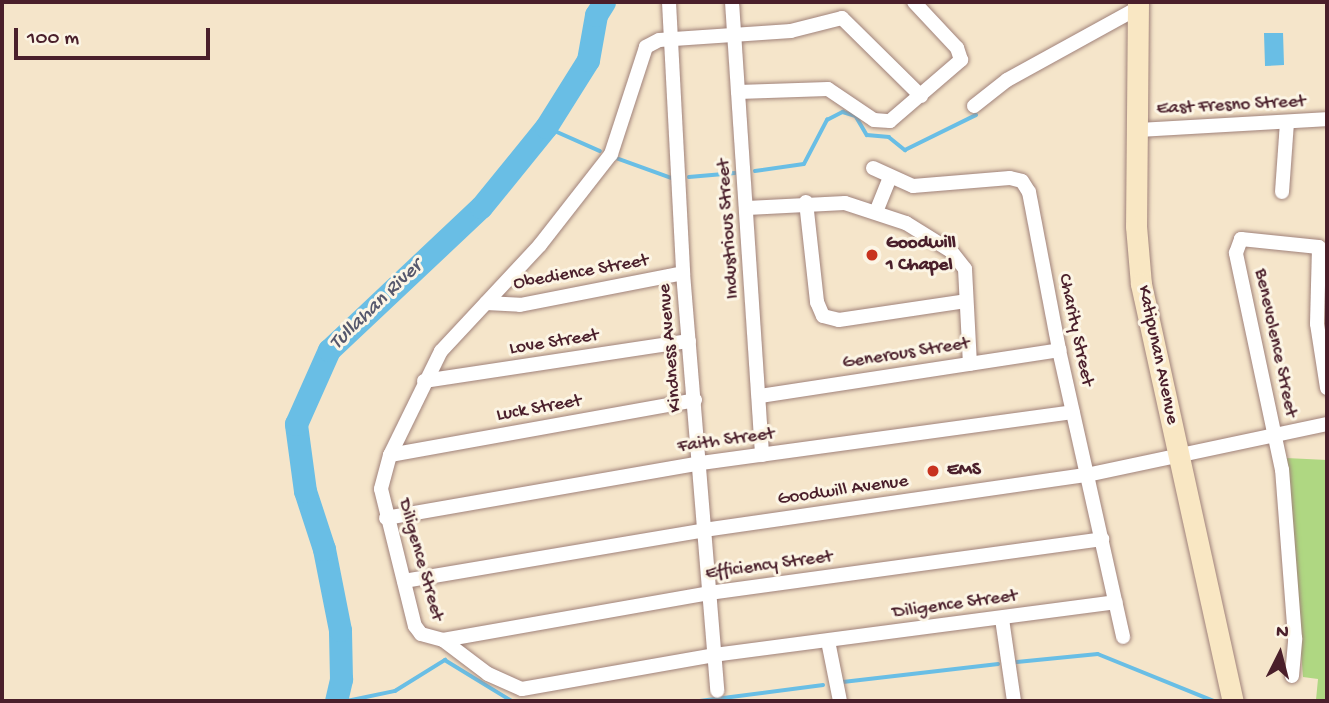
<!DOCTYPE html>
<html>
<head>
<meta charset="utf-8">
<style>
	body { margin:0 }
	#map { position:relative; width:1329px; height:703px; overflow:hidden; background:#f5e5ca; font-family:"Gochi Hand",sans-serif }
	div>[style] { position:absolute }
	.green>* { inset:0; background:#afd782 }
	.water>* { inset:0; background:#69bee5 }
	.stream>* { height:3.5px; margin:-1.75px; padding:0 1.75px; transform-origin:1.75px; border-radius:1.75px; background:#69bee5 }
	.river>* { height:23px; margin:-11.5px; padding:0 11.5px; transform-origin:11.5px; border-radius:11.5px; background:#69bee5 }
	.roads { filter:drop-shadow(0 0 2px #a0827a) drop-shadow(0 0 2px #a0827a) }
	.street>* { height:14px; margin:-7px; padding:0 7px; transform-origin:7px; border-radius:7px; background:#fff }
	.secondary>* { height:21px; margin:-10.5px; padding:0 10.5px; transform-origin:10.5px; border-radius:10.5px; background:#f9e7c3 }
	.dots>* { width:19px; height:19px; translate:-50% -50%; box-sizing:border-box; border:4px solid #fcf5e5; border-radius:50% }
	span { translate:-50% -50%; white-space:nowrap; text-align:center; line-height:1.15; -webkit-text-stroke:6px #fcf5e5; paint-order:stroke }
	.street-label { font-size:19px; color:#4a1f2b }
	.poi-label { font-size:19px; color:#4a1f2b; font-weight:700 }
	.left { translate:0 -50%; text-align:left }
	.water-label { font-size:21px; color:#55576c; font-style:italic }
	.frame { position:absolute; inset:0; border:4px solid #4a1f2b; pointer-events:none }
	.north { position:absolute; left:1245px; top:619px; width:70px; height:70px; -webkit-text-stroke:5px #fcf5e5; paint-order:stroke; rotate:6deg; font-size:19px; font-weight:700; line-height:28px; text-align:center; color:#4a1f2b }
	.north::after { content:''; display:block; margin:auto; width:24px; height:32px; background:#4a1f2b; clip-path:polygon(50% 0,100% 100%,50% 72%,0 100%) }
	.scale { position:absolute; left:14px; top:28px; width:196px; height:32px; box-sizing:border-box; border:4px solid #4a1f2b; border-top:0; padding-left:9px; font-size:21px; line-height:24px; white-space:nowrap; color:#4a1f2b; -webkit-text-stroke:5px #fcf5e5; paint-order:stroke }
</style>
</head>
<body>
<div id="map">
	<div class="green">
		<div style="clip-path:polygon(1286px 458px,1327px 460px,1327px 701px,1316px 700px,1318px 679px,1303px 677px)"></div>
	</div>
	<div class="water">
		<div style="clip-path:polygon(1264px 33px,1283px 33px,1284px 65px,1265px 66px)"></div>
	</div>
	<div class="stream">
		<div style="left:546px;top:127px;width:59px;rotate:24deg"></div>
		<div style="left:616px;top:158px;width:59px;rotate:19.7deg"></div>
		<div style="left:755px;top:171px;width:49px;rotate:-8.1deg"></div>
		<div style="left:804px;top:164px;width:50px;rotate:-62.4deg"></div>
		<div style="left:827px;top:120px;width:18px;rotate:-27deg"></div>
		<div style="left:843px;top:112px;width:14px;rotate:17deg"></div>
		<div style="left:856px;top:116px;width:22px;rotate:60deg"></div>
		<div style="left:867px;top:135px;width:22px;rotate:5deg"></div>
		<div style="left:889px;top:137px;width:21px;rotate:39deg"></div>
		<div style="left:905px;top:150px;width:79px;rotate:-26.2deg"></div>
		<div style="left:689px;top:177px;width:46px;rotate:-5deg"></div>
		<div style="left:1017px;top:662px;width:81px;rotate:-5.6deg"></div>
		<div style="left:1098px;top:654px;width:125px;rotate:22.1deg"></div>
		<div style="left:843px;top:682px;width:156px;rotate:-6.6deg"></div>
		<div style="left:347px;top:701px;width:49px;rotate:-11.8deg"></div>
		<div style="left:395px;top:691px;width:59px;rotate:-31.8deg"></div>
		<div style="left:445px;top:660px;width:79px;rotate:31.5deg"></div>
		<div style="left:700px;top:701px;width:124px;rotate:-7.4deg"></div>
	</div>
	<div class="river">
		<div style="left:336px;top:701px;width:23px;rotate:-77deg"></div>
		<div style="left:341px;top:679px;width:49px;rotate:-91.2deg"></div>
		<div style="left:340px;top:630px;width:83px;rotate:-101.2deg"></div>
		<div style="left:324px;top:549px;width:61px;rotate:-108.1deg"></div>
		<div style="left:305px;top:491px;width:68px;rotate:-97.7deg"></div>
		<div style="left:296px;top:424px;width:81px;rotate:-66deg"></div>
		<div style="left:329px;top:350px;width:209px;rotate:-43.3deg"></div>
		<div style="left:481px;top:207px;width:103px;rotate:-50.9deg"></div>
		<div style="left:546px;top:127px;width:79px;rotate:-57.9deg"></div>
		<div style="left:588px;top:60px;width:46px;rotate:-79.9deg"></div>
		<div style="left:596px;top:15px;width:15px;rotate:-58deg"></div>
	</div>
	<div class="roads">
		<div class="street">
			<div style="left:669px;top:2px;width:271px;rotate:87deg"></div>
			<div style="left:683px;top:273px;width:419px;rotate:85.3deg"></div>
			<div style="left:732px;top:2px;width:454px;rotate:86.2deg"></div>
			<div style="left:738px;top:92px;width:90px;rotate:-1.9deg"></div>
			<div style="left:828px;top:89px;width:55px;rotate:34deg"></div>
			<div style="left:874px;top:120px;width:16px;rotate:4deg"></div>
			<div style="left:890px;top:121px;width:94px;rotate:-40.7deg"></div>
			<div style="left:961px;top:60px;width:13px;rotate:-108deg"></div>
			<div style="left:957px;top:48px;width:63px;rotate:-133.1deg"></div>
			<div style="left:921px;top:96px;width:111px;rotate:-135.4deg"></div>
			<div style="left:842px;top:18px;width:53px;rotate:165.7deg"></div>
			<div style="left:791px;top:31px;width:132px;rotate:176.1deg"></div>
			<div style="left:659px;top:40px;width:15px;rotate:152deg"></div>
			<div style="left:646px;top:47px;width:113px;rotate:108.1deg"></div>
			<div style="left:611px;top:154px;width:115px;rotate:128deg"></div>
			<div style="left:540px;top:245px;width:145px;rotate:133deg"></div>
			<div style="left:441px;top:351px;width:116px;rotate:116.1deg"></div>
			<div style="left:390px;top:455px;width:35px;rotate:105deg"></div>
			<div style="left:381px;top:489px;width:141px;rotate:76.1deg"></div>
			<div style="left:415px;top:626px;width:10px;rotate:53deg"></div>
			<div style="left:421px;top:634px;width:23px;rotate:15deg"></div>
			<div style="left:443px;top:640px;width:56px;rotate:37.1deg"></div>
			<div style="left:488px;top:674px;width:37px;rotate:24deg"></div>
			<div style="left:522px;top:689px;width:195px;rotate:-10deg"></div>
			<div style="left:714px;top:655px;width:405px;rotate:-7.5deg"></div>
			<div style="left:974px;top:106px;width:42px;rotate:-38.2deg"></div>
			<div style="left:1007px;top:80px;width:149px;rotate:-28.8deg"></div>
			<div style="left:1137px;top:130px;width:190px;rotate:-3.3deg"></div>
			<div style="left:873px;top:168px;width:44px;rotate:24.2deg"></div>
			<div style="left:913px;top:186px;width:97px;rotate:-4.7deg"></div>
			<div style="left:1010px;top:178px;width:12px;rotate:14deg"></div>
			<div style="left:1022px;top:181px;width:13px;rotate:58deg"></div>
			<div style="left:1029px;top:192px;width:161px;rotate:79.2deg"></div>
			<div style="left:1059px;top:350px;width:294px;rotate:77.4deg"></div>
			<div style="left:1282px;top:192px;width:70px;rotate:-85.9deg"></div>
			<div style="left:806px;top:202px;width:101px;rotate:83.7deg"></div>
			<div style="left:817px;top:302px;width:15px;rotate:67deg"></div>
			<div style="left:823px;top:316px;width:16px;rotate:14deg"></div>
			<div style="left:839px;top:320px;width:128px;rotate:-8.5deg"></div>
			<div style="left:747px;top:208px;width:98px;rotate:-2.9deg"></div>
			<div style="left:845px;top:203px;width:64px;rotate:18.2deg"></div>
			<div style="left:906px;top:223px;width:53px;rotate:31.9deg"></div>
			<div style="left:951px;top:251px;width:23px;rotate:52deg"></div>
			<div style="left:965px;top:269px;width:95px;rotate:87deg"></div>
			<div style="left:876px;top:212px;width:37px;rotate:-68deg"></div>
			<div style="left:486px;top:303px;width:34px;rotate:3deg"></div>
			<div style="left:520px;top:305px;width:166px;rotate:-11.1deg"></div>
			<div style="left:424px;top:381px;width:268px;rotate:-8.6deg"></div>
			<div style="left:760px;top:396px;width:303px;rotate:-8.7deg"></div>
			<div style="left:390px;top:455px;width:310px;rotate:-10.2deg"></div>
			<div style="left:386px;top:518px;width:320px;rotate:-9.9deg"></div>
			<div style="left:701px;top:463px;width:375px;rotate:-7.8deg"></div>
			<div style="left:404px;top:581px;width:304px;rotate:-9.6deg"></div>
			<div style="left:704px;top:530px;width:387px;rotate:-8.2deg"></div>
			<div style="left:1087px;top:475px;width:245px;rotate:-12deg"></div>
			<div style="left:1002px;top:619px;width:83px;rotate:81.7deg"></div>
			<div style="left:443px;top:640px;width:270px;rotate:-10deg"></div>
			<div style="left:709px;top:593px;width:397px;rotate:-7.8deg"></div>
			<div style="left:828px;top:641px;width:61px;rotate:78.7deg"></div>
			<div style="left:1292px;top:676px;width:38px;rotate:-85deg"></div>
			<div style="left:1295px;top:638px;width:169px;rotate:-94.4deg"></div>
			<div style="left:1282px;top:470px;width:222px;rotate:-102deg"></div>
			<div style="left:1236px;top:253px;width:15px;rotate:-70deg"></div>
			<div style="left:1241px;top:239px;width:78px;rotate:5.9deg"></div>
			<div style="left:1319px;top:247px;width:77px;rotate:91.5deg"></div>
			<div style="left:1317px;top:324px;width:65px;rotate:81.1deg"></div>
		</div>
		<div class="secondary">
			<div style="left:1138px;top:2px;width:224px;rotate:90.5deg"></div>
			<div style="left:1136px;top:226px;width:58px;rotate:85.1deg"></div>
			<div style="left:1141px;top:284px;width:427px;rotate:77.6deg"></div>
		</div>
	</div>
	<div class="dots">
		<div style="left:872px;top:255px;background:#c8321e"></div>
		<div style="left:933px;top:471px;background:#c8321e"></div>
	</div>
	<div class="street-label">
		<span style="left:1231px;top:106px;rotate:-3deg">East Fresno Street</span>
		<span style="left:729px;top:229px;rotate:-94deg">Industrious Street</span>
		<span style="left:581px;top:273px;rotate:-10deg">Obedience Street</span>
		<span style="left:1075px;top:330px;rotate:78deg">Charity Street</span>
		<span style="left:554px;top:343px;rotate:-9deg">Love Street</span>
		<span style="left:1275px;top:343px;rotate:78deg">Benevolence Street</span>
		<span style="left:671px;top:348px;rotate:-95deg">Kindness Avenue</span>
		<span style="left:906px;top:354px;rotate:-9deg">Generous Street</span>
		<span style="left:1157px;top:355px;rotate:78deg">Katipunan Avenue</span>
		<span style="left:539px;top:409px;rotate:-10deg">Luck Street</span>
		<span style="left:726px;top:441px;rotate:-8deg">Faith Street</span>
		<span style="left:843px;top:491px;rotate:-8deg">Goodwill Avenue</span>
		<span style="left:420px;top:560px;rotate:74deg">Diligence Street</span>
		<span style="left:769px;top:566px;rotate:-8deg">Efficiency Street</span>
		<span style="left:955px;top:605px;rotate:-8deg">Diligence Street</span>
	</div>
	<div class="poi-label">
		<span class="left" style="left:886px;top:255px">Goodwill<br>1 Chapel</span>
		<span class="left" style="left:947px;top:471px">EMS</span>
	</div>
	<div class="water-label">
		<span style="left:377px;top:306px;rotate:-44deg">Tullahan River</span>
	</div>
	<div class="frame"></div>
	<div class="north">N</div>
	<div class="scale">100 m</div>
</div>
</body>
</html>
